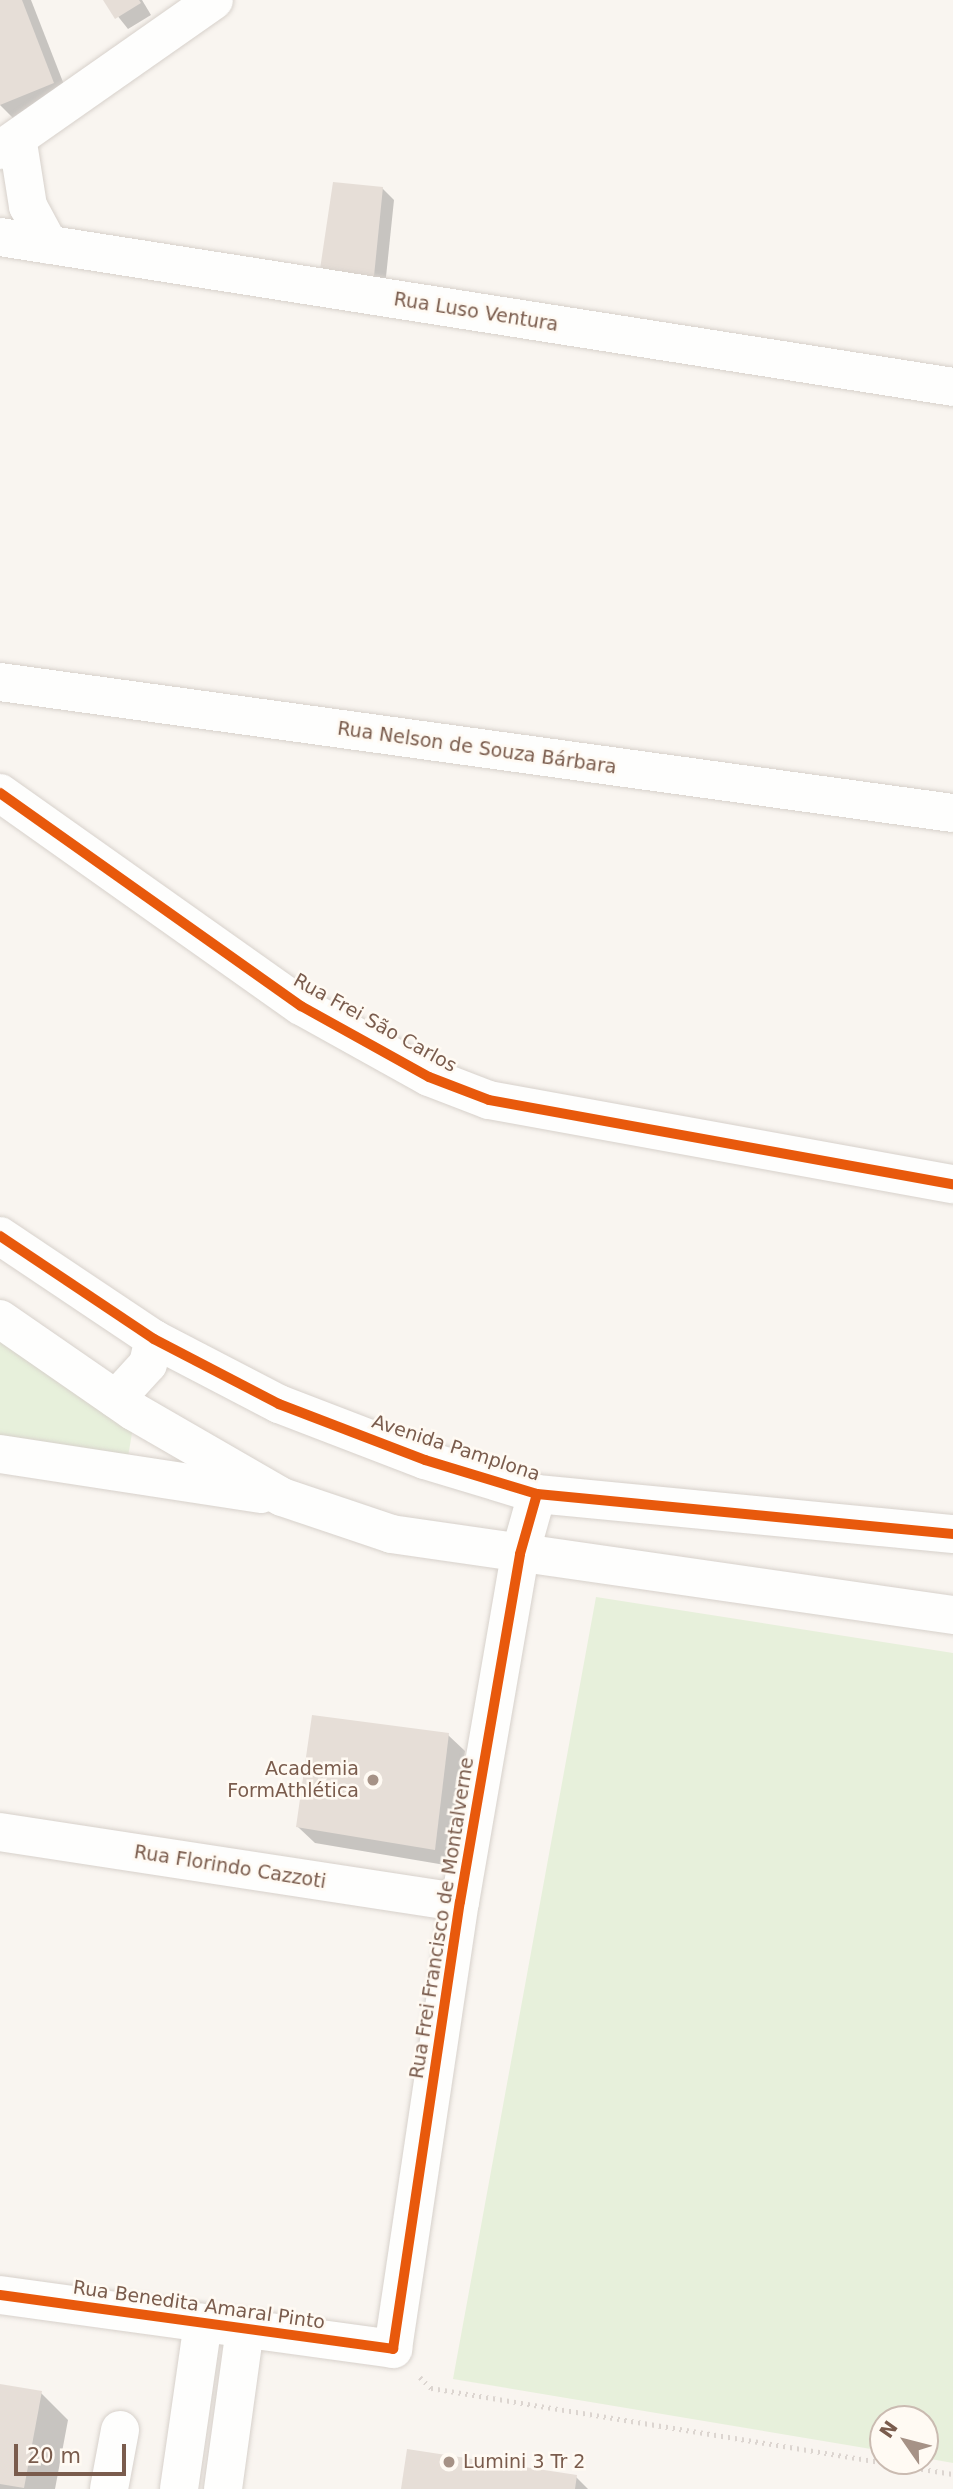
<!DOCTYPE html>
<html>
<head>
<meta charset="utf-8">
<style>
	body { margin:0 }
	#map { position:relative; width:953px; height:2489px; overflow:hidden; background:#f9f5f0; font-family:"DejaVu Sans",sans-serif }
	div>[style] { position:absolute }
	.green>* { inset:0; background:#e7f0db }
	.shadow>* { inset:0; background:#0003 }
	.building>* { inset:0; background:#e6ded7 }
	.path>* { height:4.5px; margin-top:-2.25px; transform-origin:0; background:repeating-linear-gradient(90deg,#dcd5d0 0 2px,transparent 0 7px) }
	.roads { filter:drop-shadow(0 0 2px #d7d1cb) drop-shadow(0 0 2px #d7d1cb) }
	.minor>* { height:38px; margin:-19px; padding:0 19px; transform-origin:19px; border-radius:19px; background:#fefefd }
	.cycleway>* { height:10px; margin:-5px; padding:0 5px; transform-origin:5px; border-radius:5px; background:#e8590c }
	.dots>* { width:19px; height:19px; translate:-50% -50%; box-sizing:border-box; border:4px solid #fffaf3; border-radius:50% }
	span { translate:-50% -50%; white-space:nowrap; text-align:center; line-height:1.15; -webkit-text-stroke:5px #fffaf3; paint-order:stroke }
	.street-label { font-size:19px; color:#7a5c4d }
	.poi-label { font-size:19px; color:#7a5c4d }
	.right { translate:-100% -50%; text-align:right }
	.left { translate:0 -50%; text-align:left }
	.north { position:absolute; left:869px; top:2405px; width:70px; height:70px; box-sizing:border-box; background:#fffaf3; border:2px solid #cabbb1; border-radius:50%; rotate:305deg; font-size:19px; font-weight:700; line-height:28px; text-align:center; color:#7a5c4d }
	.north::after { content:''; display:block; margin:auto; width:24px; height:32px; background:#a69286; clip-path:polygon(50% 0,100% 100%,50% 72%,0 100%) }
	.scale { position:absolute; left:14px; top:2444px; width:112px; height:32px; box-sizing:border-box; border:4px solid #7a5c4d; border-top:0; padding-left:9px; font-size:21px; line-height:24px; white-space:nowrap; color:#7a5c4d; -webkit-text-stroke:5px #fffaf3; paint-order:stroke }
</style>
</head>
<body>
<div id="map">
	<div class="green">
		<div style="clip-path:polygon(0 1340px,133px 1427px,128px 1457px,0 1439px)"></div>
		<div style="clip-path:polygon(596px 1597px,953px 1653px,953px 2463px,925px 2458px,925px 2419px,883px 2419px,883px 2451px,453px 2379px)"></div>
	</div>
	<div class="shadow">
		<div style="clip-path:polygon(0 0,31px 0,70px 100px,16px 121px,0 105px)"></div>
		<div style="clip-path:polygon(105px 0,142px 0,151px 15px,128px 29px)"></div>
		<div style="clip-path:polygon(382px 188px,394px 200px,384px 296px,333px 287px)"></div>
		<div style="clip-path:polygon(448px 1735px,465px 1751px,451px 1866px,315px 1843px,298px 1827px)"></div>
		<div style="clip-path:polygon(0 2386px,41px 2393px,68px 2420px,55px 2489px,0 2489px)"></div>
		<div style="clip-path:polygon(576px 2477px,588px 2489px,403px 2489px)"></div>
	</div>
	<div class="building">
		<div style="clip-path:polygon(0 0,22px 0,54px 83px,0 105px)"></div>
		<div style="clip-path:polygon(103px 0,139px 0,141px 3px,115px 19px)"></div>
		<div style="clip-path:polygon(333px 182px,383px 187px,373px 286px,319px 276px)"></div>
		<div style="clip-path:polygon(312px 1715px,449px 1733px,435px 1850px,296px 1827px)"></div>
		<div style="clip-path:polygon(0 2384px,42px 2391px,24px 2488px,0 2484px)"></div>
		<div style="clip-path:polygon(407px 2449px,577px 2475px,575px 2489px,401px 2489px)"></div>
	</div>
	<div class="path">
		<div style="left:420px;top:2377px;width:16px;rotate:45deg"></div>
		<div style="left:431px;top:2388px;width:529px;rotate:9.36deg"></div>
	</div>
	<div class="roads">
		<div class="minor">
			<div style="left:18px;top:143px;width:64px;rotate:81deg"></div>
			<div style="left:28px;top:206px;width:44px;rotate:61.7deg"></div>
			<div style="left:0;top:150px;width:261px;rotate:-35deg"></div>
			<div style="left:0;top:237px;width:965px;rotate:8.94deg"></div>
			<div style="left:0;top:682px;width:962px;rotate:7.83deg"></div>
			<div style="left:0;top:793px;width:369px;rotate:35.3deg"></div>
			<div style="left:301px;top:1006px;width:146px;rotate:29deg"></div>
			<div style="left:429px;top:1077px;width:64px;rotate:21deg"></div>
			<div style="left:489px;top:1100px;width:472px;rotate:10.3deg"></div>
			<div style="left:0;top:1236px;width:185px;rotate:33.8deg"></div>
			<div style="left:154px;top:1339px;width:141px;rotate:27.5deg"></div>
			<div style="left:279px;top:1404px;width:156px;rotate:21deg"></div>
			<div style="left:425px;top:1460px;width:117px;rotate:16.9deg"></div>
			<div style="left:537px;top:1494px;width:418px;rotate:5.5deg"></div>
			<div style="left:0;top:1319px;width:162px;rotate:34.7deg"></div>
			<div style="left:133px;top:1411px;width:172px;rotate:30deg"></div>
			<div style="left:282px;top:1497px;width:115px;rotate:18.7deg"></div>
			<div style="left:391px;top:1534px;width:568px;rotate:8.2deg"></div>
			<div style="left:116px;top:1399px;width:47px;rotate:-47.6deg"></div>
			<div style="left:148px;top:1364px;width:26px;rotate:-77deg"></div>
			<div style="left:0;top:1454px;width:264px;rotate:8.7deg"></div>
			<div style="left:0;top:1832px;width:465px;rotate:8.7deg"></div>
			<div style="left:0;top:2295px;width:397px;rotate:7.8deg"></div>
			<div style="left:393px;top:2349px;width:452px;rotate:-81.5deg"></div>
			<div style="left:460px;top:1902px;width:353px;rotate:-80.2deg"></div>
			<div style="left:520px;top:1554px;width:62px;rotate:-74.2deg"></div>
			<div style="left:109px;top:2489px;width:60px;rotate:-79.4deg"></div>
			<div style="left:179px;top:2489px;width:168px;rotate:-81.8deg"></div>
			<div style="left:223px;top:2489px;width:162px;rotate:-82.2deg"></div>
		</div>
	</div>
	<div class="cycleway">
		<div style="left:0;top:793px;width:369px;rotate:35.3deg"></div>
		<div style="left:301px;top:1006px;width:146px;rotate:29deg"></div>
		<div style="left:429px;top:1077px;width:64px;rotate:21deg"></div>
		<div style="left:489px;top:1100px;width:472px;rotate:10.3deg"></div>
		<div style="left:0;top:1236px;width:185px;rotate:33.8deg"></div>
		<div style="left:154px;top:1339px;width:141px;rotate:27.5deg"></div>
		<div style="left:279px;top:1404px;width:156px;rotate:21deg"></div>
		<div style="left:425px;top:1460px;width:117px;rotate:16.9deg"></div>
		<div style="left:537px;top:1494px;width:418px;rotate:5.5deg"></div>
		<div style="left:0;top:2295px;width:397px;rotate:7.8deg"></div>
		<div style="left:393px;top:2349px;width:452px;rotate:-81.5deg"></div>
		<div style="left:460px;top:1902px;width:353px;rotate:-80.2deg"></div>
		<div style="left:520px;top:1554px;width:62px;rotate:-74.2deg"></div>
	</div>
	<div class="dots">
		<div style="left:373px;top:1780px;background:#a69286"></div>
		<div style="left:449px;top:2462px;background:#a69286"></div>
	</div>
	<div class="street-label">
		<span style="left:476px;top:312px;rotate:9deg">Rua Luso Ventura</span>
		<span style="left:477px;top:748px;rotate:8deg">Rua Nelson de Souza Bárbara</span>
		<span style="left:375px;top:1023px;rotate:29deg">Rua Frei São Carlos</span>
		<span style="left:456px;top:1448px;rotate:18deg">Avenida Pamplona</span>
		<span style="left:230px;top:1867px;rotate:9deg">Rua Florindo Cazzoti</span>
		<span style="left:442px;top:1918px;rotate:-81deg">Rua Frei Francisco de Montalverne</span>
		<span style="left:199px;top:2305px;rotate:8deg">Rua Benedita Amaral Pinto</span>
	</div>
	<div class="poi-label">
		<span class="right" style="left:359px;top:1780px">Academia<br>FormAthlética</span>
		<span class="left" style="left:463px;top:2462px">Lumini 3 Tr 2</span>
	</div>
	<div class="north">N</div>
	<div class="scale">20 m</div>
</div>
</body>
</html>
